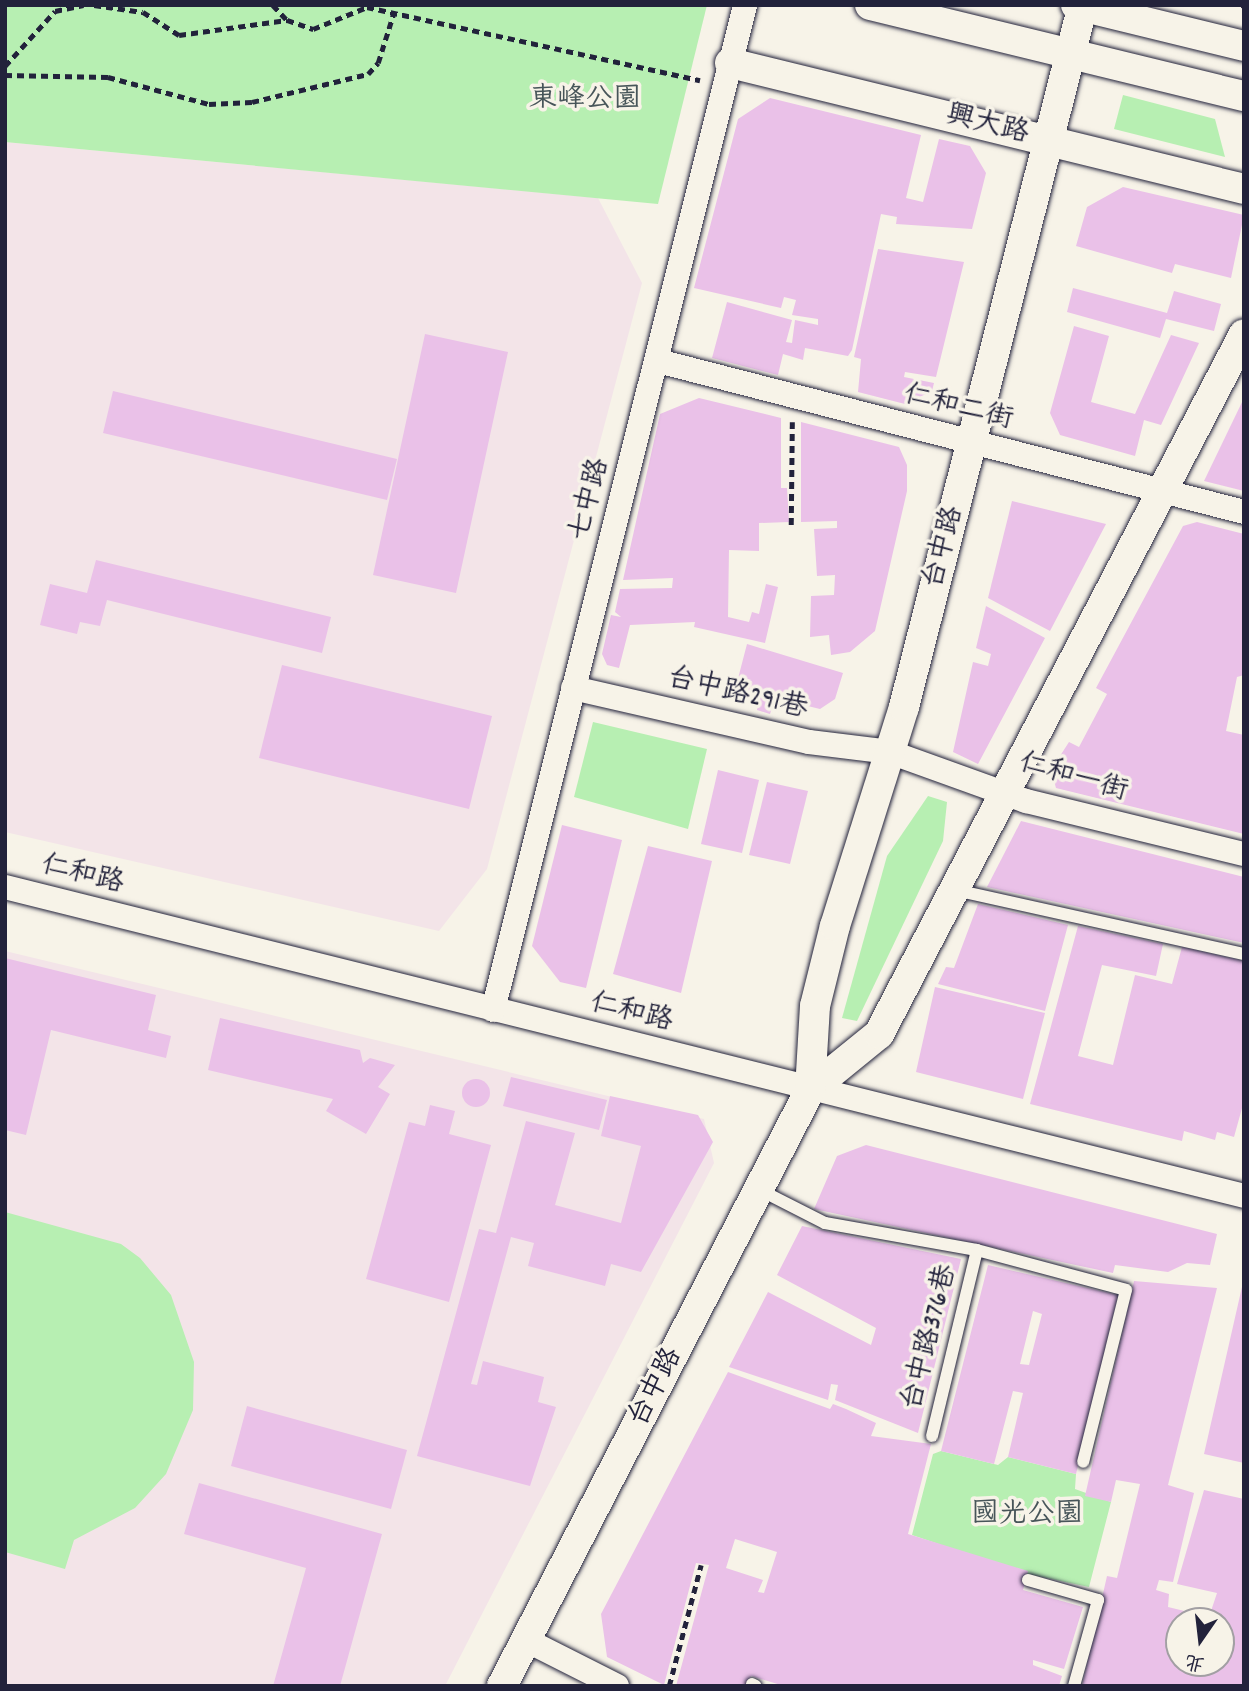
<!DOCTYPE html>
<html>
<head>
<meta charset="utf-8">
<style>
	body { margin:0 }
	#map { position:relative; width:1249px; height:1691px; overflow:hidden; background:#f7f3e8; font-family:Dekko,"LXGW WenKai TC",sans-serif }
	div>[style] { position:absolute }
	.built>* { inset:0; background:#f3e4e8 }
	.green>* { inset:0; background:#b7efb2 }
	.building>* { inset:0; background:#eac1e8 }
	.round { border-radius:50% }
	.path>* { height:4.5px; margin-top:-2.25px; transform-origin:0; background:repeating-linear-gradient(90deg,#22223b 0 7px,transparent 0 12px) }
	.roads { filter:drop-shadow(0 0 2px #22223b) drop-shadow(0 0 2px #22223b) }
	.service>* { height:12px; margin:-6px; padding:0 6px; transform-origin:6px; border-radius:6px; background:#f7f3e8 }
	.minor>* { height:24px; margin:-12px; padding:0 12px; transform-origin:12px; border-radius:12px; background:#f7f3e8 }
	.tertiary>* { height:30px; margin:-15px; padding:0 15px; transform-origin:15px; border-radius:15px; background:#f7f3e8 }
	span { translate:-50% -50%; white-space:nowrap; text-align:center; line-height:1.15; -webkit-text-stroke:7px #f7f3e8; paint-order:stroke }
	.park-label { font-size:28px; color:#475559 }
	.street-label { font-size:28px; color:#22223b }
	.frame { position:absolute; inset:0; border:7px solid #22223b; pointer-events:none }
	.north { position:absolute; left:1165px; top:1607px; width:70px; height:70px; box-sizing:border-box; background:#f7f3e8; border:2px solid #a29fa3; border-radius:50%; rotate:194deg; font-size:19px; font-weight:700; line-height:28px; text-align:center; color:#22223b }
	.north::after { content:''; display:block; margin:auto; width:24px; height:32px; background:#22223b; clip-path:polygon(50% 0,100% 100%,50% 72%,0 100%) }
</style>
</head>
<body>
<div id="map">
	<div class="built">
		<div style="clip-path:polygon(5px 142px,598px 198px,642px 283px,487px 869px,439px 931px,5px 832px)"></div>
		<div style="clip-path:polygon(5px 951px,704px 1119px,714px 1163px,445px 1686px,5px 1686px)"></div>
	</div>
	<div class="green">
		<div style="clip-path:polygon(5px 5px,707px 5px,658px 204px,5px 142px)"></div>
		<div style="clip-path:polygon(1123px 95px,1215px 119px,1225px 157px,1114px 129px)"></div>
		<div style="clip-path:polygon(593px 722px,707px 749px,688px 829px,574px 797px)"></div>
		<div style="clip-path:polygon(928px 796px,947px 802px,943px 841px,857px 1021px,842px 1018px,887px 856px)"></div>
		<div style="clip-path:polygon(5px 1212px,121px 1244px,140px 1258px,171px 1295px,194px 1362px,193px 1410px,166px 1474px,135px 1508px,74px 1540px,65px 1569px,5px 1552px)"></div>
		<div style="clip-path:polygon(941px 1451px,998px 1465px,1008px 1457px,1076px 1474px,1075px 1489px,1111px 1502px,1089px 1587px,1027px 1574px,912px 1535px,933px 1454px)"></div>
	</div>
	<div class="building">
		<div style="clip-path:polygon(770px 98px,921px 135px,906px 198px,923px 202px,939px 139px,970px 146px,986px 173px,972px 229px,896px 224px,897px 217px,881px 214px,852px 350px,848px 356px,805px 348px,803px 360px,783px 354px,778px 375px,712px 358px,727px 302px,792px 320px,786px 342px,792px 343px,795px 320px,818px 325px,818px 319px,792px 315px,796px 300px,784px 297px,781px 308px,694px 288px,738px 119px)"></div>
		<div style="clip-path:polygon(1123px 187px,1244px 215px,1231px 278px,1175px 264px,1172px 273px,1076px 246px,1087px 207px)"></div>
		<div style="clip-path:polygon(878px 249px,964px 262px,936px 377px,905px 372px,904px 377px,934px 383px,932px 391px,905px 404px,858px 392px,861px 359px,854px 357px)"></div>
		<div style="clip-path:polygon(1073px 288px,1167px 313px,1174px 291px,1221px 304px,1214px 331px,1166px 319px,1160px 338px,1067px 312px)"></div>
		<div style="clip-path:polygon(1074px 326px,1109px 336px,1091px 402px,1135px 414px,1171px 335px,1199px 343px,1161px 425px,1144px 420px,1135px 456px,1060px 435px,1050px 413px)"></div>
		<div style="clip-path:polygon(425px 334px,508px 352px,456px 593px,373px 575px)"></div>
		<div style="clip-path:polygon(113px 391px,397px 459px,387px 500px,103px 433px)"></div>
		<div style="clip-path:polygon(699px 398px,781px 418px,781px 488px,787px 488px,789px 522px,759px 523px,759px 551px,729px 550px,728px 617px,749px 622px,752px 612px,759px 614px,766px 584px,778px 587px,765px 643px,694px 627px,695px 622px,630px 625px,619px 668px,607px 665px,602px 654px,611px 615px,621px 617px,615px 612px,620px 589px,672px 588px,673px 578px,623px 580px,660px 414px)"></div>
		<div style="clip-path:polygon(1244px 398px,1244px 491px,1204px 481px)"></div>
		<div style="clip-path:polygon(801px 422px,899px 447px,907px 465px,907px 491px,875px 631px,850px 652px,831px 655px,829px 635px,810px 637px,811px 596px,834px 595px,835px 575px,817px 576px,814px 529px,837px 528px,837px 521px,801px 522px)"></div>
		<div style="clip-path:polygon(1012px 501px,1106px 524px,1050px 631px,988px 598px)"></div>
		<div style="clip-path:polygon(1197px 522px,1244px 534px,1244px 675px,1237px 677px,1226px 731px,1244px 735px,1244px 834px,1056px 788px,1051px 770px,1069px 742px,1079px 747px,1107px 694px,1096px 688px,1183px 526px)"></div>
		<div style="clip-path:polygon(96px 560px,331px 617px,322px 653px,107px 600px,100px 626px,80px 622px,77px 634px,40px 625px,50px 584px,87px 593px)"></div>
		<div style="clip-path:polygon(986px 606px,1045px 638px,978px 764px,953px 752px,973px 662px,988px 666px,991px 654px,976px 648px)"></div>
		<div style="clip-path:polygon(747px 644px,843px 673px,835px 699px,820px 709px,775px 698px,770px 714px,757px 710px,760px 696px,735px 690px)"></div>
		<div style="clip-path:polygon(282px 665px,492px 716px,469px 809px,259px 758px)"></div>
		<div style="clip-path:polygon(718px 770px,759px 780px,742px 853px,701px 844px)"></div>
		<div style="clip-path:polygon(767px 782px,808px 791px,790px 864px,749px 855px)"></div>
		<div style="clip-path:polygon(1021px 821px,1244px 877px,1244px 943px,987px 887px)"></div>
		<div style="clip-path:polygon(562px 825px,622px 840px,586px 988px,560px 982px,532px 946px)"></div>
		<div style="clip-path:polygon(648px 846px,712px 861px,681px 993px,613px 974px)"></div>
		<div style="clip-path:polygon(978px 904px,1068px 925px,1045px 1011px,938px 984px,946px 967px,954px 968px)"></div>
		<div style="clip-path:polygon(1078px 926px,1163px 944px,1156px 976px,1102px 965px,1078px 1056px,1113px 1065px,1135px 975px,1172px 984px,1182px 947px,1244px 961px,1244px 1101px,1234px 1137px,1217px 1132px,1215px 1140px,1184px 1131px,1182px 1141px,1030px 1104px)"></div>
		<div style="clip-path:polygon(5px 958px,156px 995px,148px 1030px,171px 1036px,166px 1058px,51px 1030px,26px 1135px,5px 1130px)"></div>
		<div style="clip-path:polygon(935px 987px,1045px 1013px,1023px 1099px,916px 1072px)"></div>
		<div style="clip-path:polygon(220px 1018px,360px 1050px,363px 1063px,370px 1058px,395px 1065px,378px 1087px,390px 1094px,366px 1134px,326px 1111px,333px 1099px,208px 1070px)"></div>
		<div style="clip-path:polygon(511px 1077px,607px 1100px,599px 1130px,503px 1106px)"></div>
		<div class="round" style="left:462px;top:1079px;width:28px;height:28px"></div>
		<div style="clip-path:polygon(610px 1096px,698px 1115px,713px 1142px,641px 1272px,611px 1264px,605px 1286px,528px 1266px,534px 1243px,511px 1237px,471px 1384px,477px 1385px,483px 1361px,544px 1377px,538px 1402px,556px 1407px,530px 1486px,417px 1456px,479px 1229px,496px 1233px,526px 1121px,575px 1133px,555px 1205px,621px 1223px,641px 1146px,601px 1136px)"></div>
		<div style="clip-path:polygon(430px 1105px,455px 1111px,449px 1134px,491px 1145px,449px 1302px,366px 1279px,409px 1122px,425px 1126px)"></div>
		<div style="clip-path:polygon(866px 1145px,1217px 1234px,1210px 1265px,1187px 1263px,1168px 1272px,1115px 1265px,1113px 1273px,814px 1209px,837px 1156px)"></div>
		<div style="clip-path:polygon(802px 1226px,961px 1259px,918px 1433px,835px 1400px,838px 1385px,831px 1384px,828px 1400px,729px 1367px,768px 1292px,871px 1345px,876px 1328px,777px 1275px)"></div>
		<div style="clip-path:polygon(evenodd,988px 1265px,1118px 1295px,1076px 1474px,1008px 1457px,1023px 1393px,1013px 1391px,994px 1464px,941px 1451px,988px 1265px,1033px 1311px,1042px 1314px,1029px 1365px,1020px 1364px,1033px 1311px)"></div>
		<div style="clip-path:polygon(1244px 1278px,1244px 1463px,1204px 1454px)"></div>
		<div style="clip-path:polygon(evenodd,1134px 1281px,1217px 1288px,1168px 1485px,1194px 1493px,1173px 1582px,1159px 1580px,1156px 1590px,1169px 1594px,1168px 1607px,1209px 1617px,1217px 1593px,1177px 1584px,1204px 1490px,1244px 1499px,1244px 1686px,1082px 1686px,1107px 1576px,1117px 1578px,1140px 1484px,1116px 1480px,1111px 1502px,1085px 1496px,1134px 1281px,1179px 1621px,1221px 1621px,1221px 1663px,1179px 1663px,1179px 1621px)"></div>
		<div style="clip-path:polygon(evenodd,728px 1372px,830px 1409px,833px 1404px,846px 1409px,876px 1423px,871px 1436px,931px 1444px,908px 1534px,1028px 1571px,1023px 1590px,1083px 1607px,1064px 1669px,1033px 1660px,1033px 1665px,1062px 1676px,1059px 1686px,784px 1686px,751px 1676px,749px 1686px,676px 1686px,709px 1565px,696px 1563px,664px 1685px,607px 1657px,601px 1614px,728px 1372px,735px 1539px,777px 1552px,764px 1593px,758px 1592px,763px 1580px,726px 1568px,735px 1539px)"></div>
		<div style="clip-path:polygon(247px 1406px,407px 1450px,391px 1509px,231px 1466px)"></div>
		<div style="clip-path:polygon(199px 1483px,382px 1534px,340px 1686px,273px 1686px,306px 1568px,184px 1534px)"></div>
	</div>
	<div class="path">
		<div style="left:94px;top:5px;width:49px;rotate:8.1deg"></div>
		<div style="left:143px;top:12px;width:43px;rotate:32.6deg"></div>
		<div style="left:179px;top:35px;width:109px;rotate:-7.9deg"></div>
		<div style="left:287px;top:20px;width:28px;rotate:19deg"></div>
		<div style="left:313px;top:29px;width:58px;rotate:-22.2deg"></div>
		<div style="left:367px;top:7px;width:341px;rotate:12.4deg"></div>
		<div style="left:273px;top:5px;width:21px;rotate:47deg"></div>
		<div style="left:1242px;top:5px;width:2px;rotate:27deg"></div>
		<div style="left:5px;top:66px;width:74px;rotate:-47.7deg"></div>
		<div style="left:55px;top:11px;width:29px;rotate:-12deg"></div>
		<div style="left:5px;top:75px;width:103px;rotate:1.1deg"></div>
		<div style="left:108px;top:77px;width:105px;rotate:15deg"></div>
		<div style="left:209px;top:104px;width:43px;rotate:-2.7deg"></div>
		<div style="left:252px;top:102px;width:119px;rotate:-13.6deg"></div>
		<div style="left:368px;top:74px;width:15px;rotate:-48deg"></div>
		<div style="left:378px;top:63px;width:53px;rotate:-72.6deg"></div>
		<div style="left:791px;top:525px;width:103px;rotate:-89.4deg"></div>
		<div style="left:669px;top:1686px;width:125px;rotate:-75.2deg"></div>
	</div>
	<div class="roads">
		<div class="service">
			<div style="left:955px;top:890px;width:296px;rotate:12.5deg"></div>
			<div style="left:760px;top:1190px;width:73px;rotate:26.9deg"></div>
			<div style="left:825px;top:1223px;width:154px;rotate:10.1deg"></div>
			<div style="left:977px;top:1250px;width:154px;rotate:15deg"></div>
			<div style="left:1126px;top:1290px;width:177px;rotate:104deg"></div>
			<div style="left:932px;top:1436px;width:191px;rotate:-76.4deg"></div>
			<div style="left:1028px;top:1580px;width:73px;rotate:15.9deg"></div>
			<div style="left:1098px;top:1600px;width:89px;rotate:105.6deg"></div>
			<div style="left:752px;top:1684px;width:4px;rotate:27deg"></div>
		</div>
		<div class="minor">
			<div style="left:658px;top:361px;width:605px;rotate:14.45deg"></div>
			<div style="left:573px;top:688px;width:242px;rotate:12.9deg"></div>
			<div style="left:809px;top:742px;width:82px;rotate:7deg"></div>
			<div style="left:890px;top:752px;width:145px;rotate:19.8deg"></div>
			<div style="left:1026px;top:801px;width:224px;rotate:13.7deg"></div>
			<div style="left:5px;top:887px;width:1277px;rotate:14deg"></div>
			<div style="left:493px;top:1010px;width:1036px;rotate:-75.92deg"></div>
			<div style="left:526px;top:1640px;width:102px;rotate:26.8deg"></div>
		</div>
		<div class="tertiary">
			<div style="left:870px;top:5px;width:385px;rotate:13.7deg"></div>
			<div style="left:1076px;top:5px;width:173px;rotate:13.7deg"></div>
			<div style="left:730px;top:63px;width:529px;rotate:13.77deg"></div>
			<div style="left:810px;top:1090px;width:89px;rotate:-39.1deg"></div>
			<div style="left:879px;top:1034px;width:789px;rotate:-62.46deg"></div>
			<div style="left:502px;top:1686px;width:671px;rotate:-62.67deg"></div>
			<div style="left:810px;top:1090px;width:84px;rotate:-86.6deg"></div>
			<div style="left:815px;top:1006px;width:82px;rotate:-76deg"></div>
			<div style="left:835px;top:926px;width:230px;rotate:-72.5deg"></div>
			<div style="left:904px;top:707px;width:724px;rotate:-75.7deg"></div>
		</div>
	</div>
	<div class="park-label">
		<span style="left:585px;top:101px">東峰公園</span>
		<span style="left:1027px;top:1516px">國光公園</span>
	</div>
	<div class="street-label">
		<span style="left:987px;top:126px;rotate:14deg">興大路</span>
		<span style="left:958px;top:409px;rotate:14deg">仁和二街</span>
		<span style="left:591px;top:500px;rotate:-75deg">七中路</span>
		<span style="left:945px;top:548px;rotate:-75deg">台中路</span>
		<span style="left:737px;top:695px;rotate:13deg">台中路291巷</span>
		<span style="left:1073px;top:779px;rotate:16deg">仁和一街</span>
		<span style="left:82px;top:876px;rotate:14deg">仁和路</span>
		<span style="left:631px;top:1014px;rotate:14deg">仁和路</span>
		<span style="left:931px;top:1338px;rotate:-76deg">台中路376巷</span>
		<span style="left:657px;top:1388px;rotate:-63deg">台中路</span>
	</div>
	<div class="frame"></div>
	<div class="north">北</div>
</div>
</body>
</html>
